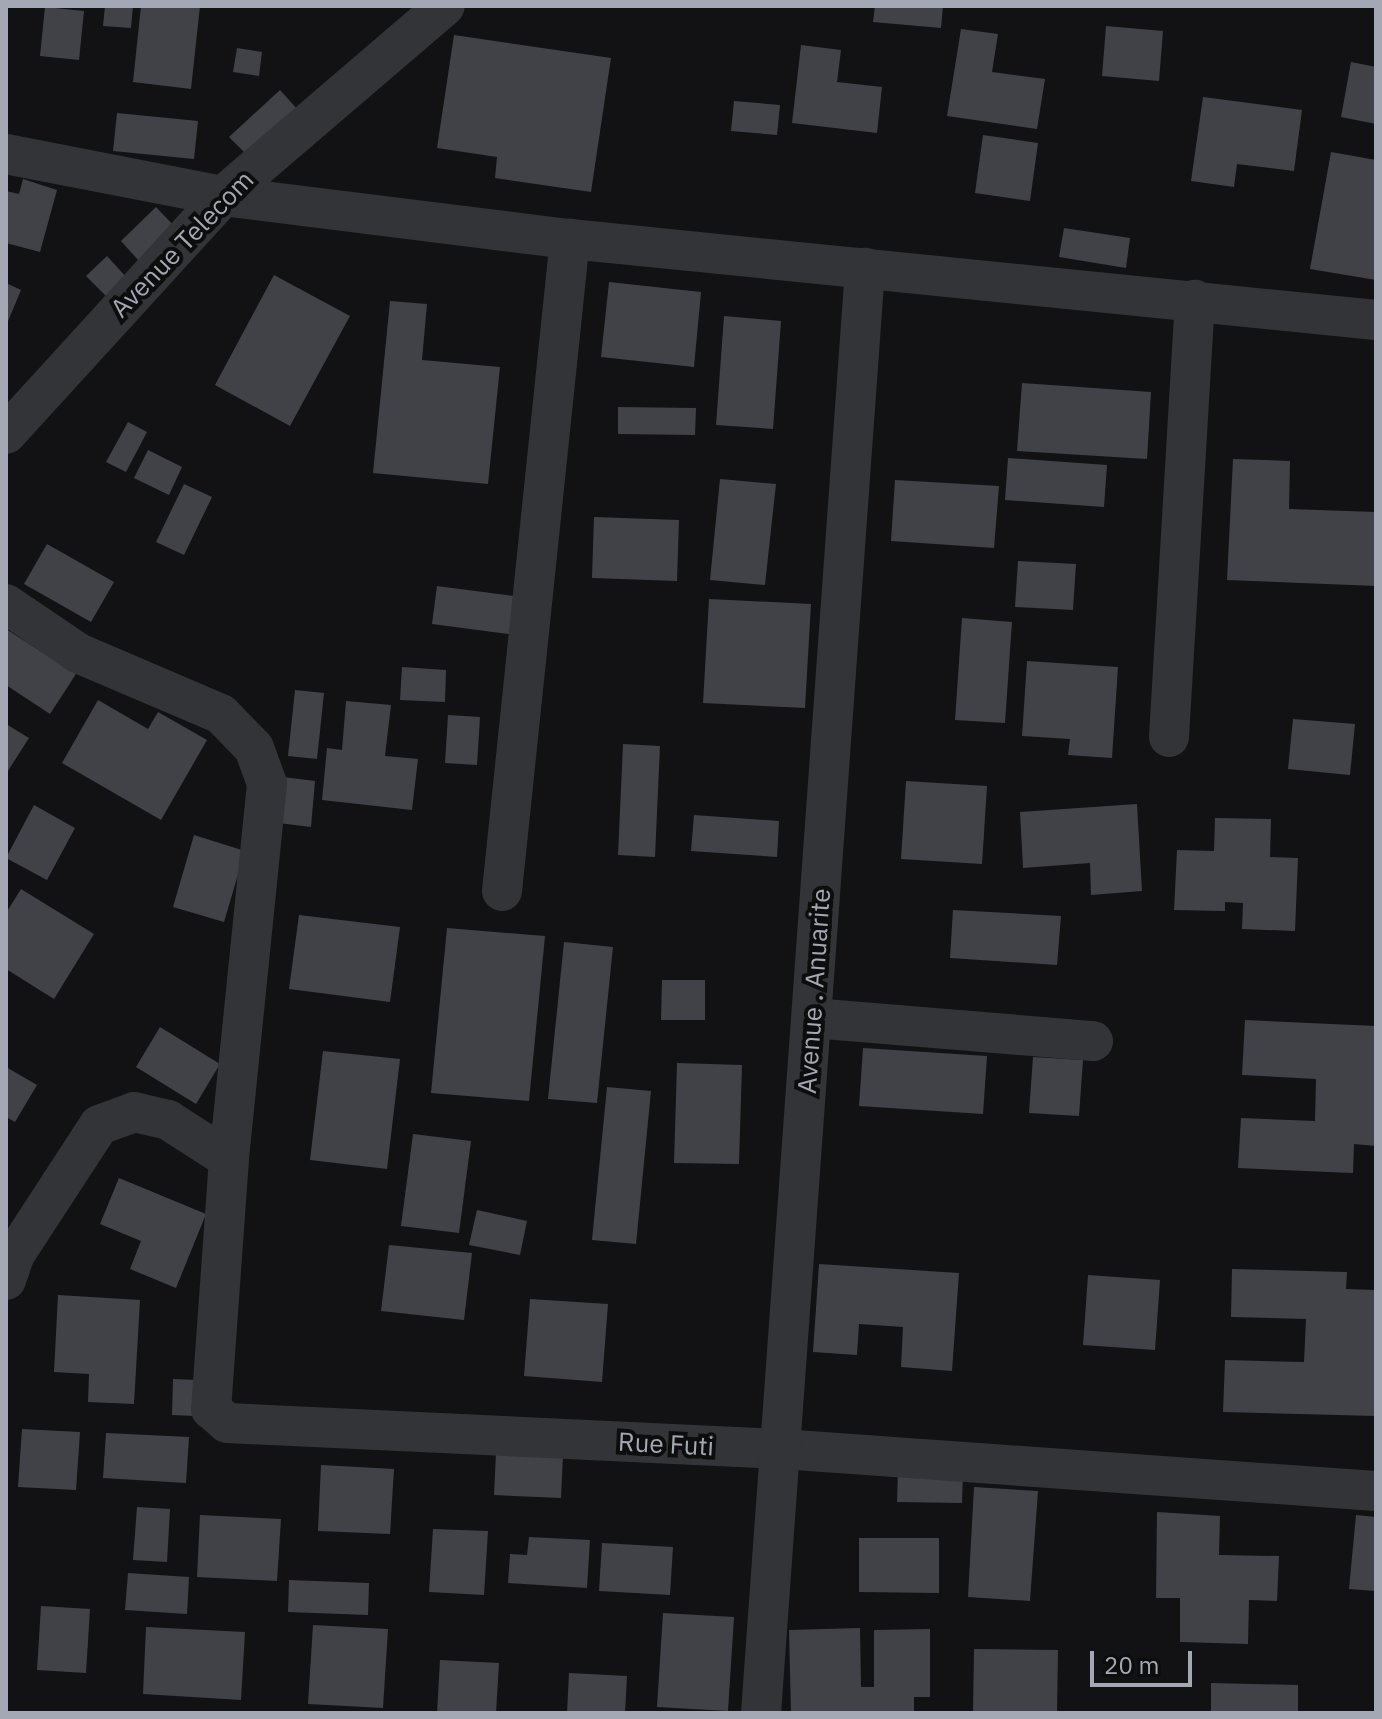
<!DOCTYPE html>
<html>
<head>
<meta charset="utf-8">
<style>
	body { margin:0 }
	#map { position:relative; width:1382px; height:1719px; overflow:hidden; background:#121214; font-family:"IBM Plex Sans",sans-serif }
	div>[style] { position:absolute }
	.building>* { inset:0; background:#414247 }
	.minor>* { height:40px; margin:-20px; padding:0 20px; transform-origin:20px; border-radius:20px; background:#333438 }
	span { translate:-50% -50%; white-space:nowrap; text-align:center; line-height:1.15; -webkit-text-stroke:8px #0d0d0e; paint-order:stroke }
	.street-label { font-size:26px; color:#a4a8b4 }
	.frame { position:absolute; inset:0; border:8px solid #a4a8b4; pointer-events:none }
	.scale { position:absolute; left:1090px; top:1651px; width:102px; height:36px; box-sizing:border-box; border:4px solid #a4a8b4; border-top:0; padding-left:10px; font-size:24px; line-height:28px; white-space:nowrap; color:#a4a8b4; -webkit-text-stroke:6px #0d0d0e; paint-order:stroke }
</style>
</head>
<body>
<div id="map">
	<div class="building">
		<div style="clip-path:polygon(105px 6px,133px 6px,131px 28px,103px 26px)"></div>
		<div style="clip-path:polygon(141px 6px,200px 6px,191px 89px,133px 82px)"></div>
		<div style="clip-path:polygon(875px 6px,943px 6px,941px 28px,873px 22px)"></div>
		<div style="clip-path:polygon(45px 7px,84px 11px,79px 60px,40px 56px)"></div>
		<div style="clip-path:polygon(1106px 26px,1163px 31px,1159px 81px,1102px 76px)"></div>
		<div style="clip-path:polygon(961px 29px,998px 34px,992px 72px,1045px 79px,1037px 129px,947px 116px)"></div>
		<div style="clip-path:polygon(454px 35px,611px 58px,591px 192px,495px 178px,497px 157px,437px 148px)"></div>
		<div style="clip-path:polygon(801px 45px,841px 50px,837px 82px,882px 87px,877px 133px,792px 123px)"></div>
		<div style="clip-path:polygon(237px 48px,262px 52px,259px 76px,233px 72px)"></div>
		<div style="clip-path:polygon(1351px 62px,1376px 67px,1376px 124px,1341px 117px)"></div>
		<div style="clip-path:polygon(280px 90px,299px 111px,249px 157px,229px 137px)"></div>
		<div style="clip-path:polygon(1203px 97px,1302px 110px,1294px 171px,1237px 164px,1234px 187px,1191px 181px)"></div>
		<div style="clip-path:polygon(734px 101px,780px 105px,777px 135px,731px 131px)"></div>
		<div style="clip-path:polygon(117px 113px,198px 121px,194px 159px,113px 151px)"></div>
		<div style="clip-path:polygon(983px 135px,1038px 143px,1030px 201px,975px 193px)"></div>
		<div style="clip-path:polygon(1331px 152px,1376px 160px,1376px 280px,1310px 269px)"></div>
		<div style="clip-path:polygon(23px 179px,57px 190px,40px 252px,6px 243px,6px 191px,19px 194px)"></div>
		<div style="clip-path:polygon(156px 207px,175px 227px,139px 261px,121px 241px)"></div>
		<div style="clip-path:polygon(1064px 228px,1130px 238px,1126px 268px,1059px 257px)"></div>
		<div style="clip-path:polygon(107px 256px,127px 278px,107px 297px,86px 276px)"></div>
		<div style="clip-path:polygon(274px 275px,350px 316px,290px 426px,215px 385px)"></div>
		<div style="clip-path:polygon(609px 282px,701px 292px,694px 367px,601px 357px)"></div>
		<div style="clip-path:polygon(6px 283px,21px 290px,6px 326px)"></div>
		<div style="clip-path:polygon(390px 301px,427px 304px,422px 360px,500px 367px,488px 484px,373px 473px)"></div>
		<div style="clip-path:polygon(724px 316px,781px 321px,773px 429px,716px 425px)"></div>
		<div style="clip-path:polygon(1022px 383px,1151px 392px,1147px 459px,1017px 451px)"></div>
		<div style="clip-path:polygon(618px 407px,696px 408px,695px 435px,618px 434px)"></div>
		<div style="clip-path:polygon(128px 422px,147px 432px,126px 472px,106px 462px)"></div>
		<div style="clip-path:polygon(148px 450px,182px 467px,169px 495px,134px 478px)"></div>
		<div style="clip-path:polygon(1008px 458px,1107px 465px,1104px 507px,1005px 500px)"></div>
		<div style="clip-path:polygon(1233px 459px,1290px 461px,1289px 509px,1376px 512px,1376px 586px,1227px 580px)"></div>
		<div style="clip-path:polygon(720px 479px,776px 484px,765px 585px,710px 580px)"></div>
		<div style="clip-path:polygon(895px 480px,999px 486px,994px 548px,891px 541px)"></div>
		<div style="clip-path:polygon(184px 484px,212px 497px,184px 555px,156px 542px)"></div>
		<div style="clip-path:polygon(594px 517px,679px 520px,677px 581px,592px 578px)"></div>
		<div style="clip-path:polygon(47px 544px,114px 582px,91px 622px,24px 584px)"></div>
		<div style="clip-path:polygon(1018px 561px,1076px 564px,1073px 610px,1015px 607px)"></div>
		<div style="clip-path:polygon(437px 586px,521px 597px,515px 635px,432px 624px)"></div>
		<div style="clip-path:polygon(709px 599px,811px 604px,805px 708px,703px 703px)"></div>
		<div style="clip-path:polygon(962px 618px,1012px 622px,1005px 723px,955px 720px)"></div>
		<div style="clip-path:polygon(6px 629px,76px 674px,50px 714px,6px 685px)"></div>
		<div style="clip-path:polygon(1027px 661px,1118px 667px,1112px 758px,1068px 755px,1070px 739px,1022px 736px)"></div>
		<div style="clip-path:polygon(402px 667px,446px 670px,445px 702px,400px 700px)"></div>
		<div style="clip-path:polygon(295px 690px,324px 693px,317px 759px,288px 756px)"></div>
		<div style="clip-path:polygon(98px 700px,148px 729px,158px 712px,207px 740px,161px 820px,62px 763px)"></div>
		<div style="clip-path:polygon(346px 701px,391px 705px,385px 756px,418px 759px,412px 810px,322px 800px,327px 748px,342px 750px)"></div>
		<div style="clip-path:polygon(448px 715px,480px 717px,477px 765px,445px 763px)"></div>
		<div style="clip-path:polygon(1293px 719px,1355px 724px,1350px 775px,1288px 769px)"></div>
		<div style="clip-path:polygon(6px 724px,29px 738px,6px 774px)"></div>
		<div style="clip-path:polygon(623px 744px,660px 746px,655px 857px,618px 855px)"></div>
		<div style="clip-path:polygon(283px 777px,315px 781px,311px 827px,278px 823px)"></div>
		<div style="clip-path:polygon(906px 781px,987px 786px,982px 864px,901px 859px)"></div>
		<div style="clip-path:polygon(1137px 804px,1142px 891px,1091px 895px,1090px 863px,1023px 868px,1020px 812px)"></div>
		<div style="clip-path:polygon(34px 805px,75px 828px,47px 880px,6px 858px)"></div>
		<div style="clip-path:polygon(694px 815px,779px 821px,777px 857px,691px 851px)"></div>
		<div style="clip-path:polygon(1215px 818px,1271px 819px,1270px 857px,1298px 858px,1295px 931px,1242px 929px,1243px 903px,1225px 902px,1225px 911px,1174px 910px,1177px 850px,1214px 851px)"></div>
		<div style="clip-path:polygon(194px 835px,245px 851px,224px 922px,173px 907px)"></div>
		<div style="clip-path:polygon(21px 889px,94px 934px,54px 999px,6px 969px,6px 913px)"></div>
		<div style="clip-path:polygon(953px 910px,1061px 916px,1057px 965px,950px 958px)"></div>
		<div style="clip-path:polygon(299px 915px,400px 927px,390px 1002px,289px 989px)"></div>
		<div style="clip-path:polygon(447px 928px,545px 936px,529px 1101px,431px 1093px)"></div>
		<div style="clip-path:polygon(564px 942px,613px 947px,597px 1103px,548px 1099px)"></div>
		<div style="clip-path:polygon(662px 980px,705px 980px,705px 1020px,661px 1020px)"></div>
		<div style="clip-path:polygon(1245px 1020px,1376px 1026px,1376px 1146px,1354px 1144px,1353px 1173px,1238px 1168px,1241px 1118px,1315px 1121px,1316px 1079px,1242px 1075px)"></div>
		<div style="clip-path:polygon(160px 1027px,220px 1064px,196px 1104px,136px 1067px)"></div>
		<div style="clip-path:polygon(863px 1048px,987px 1056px,983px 1114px,859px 1106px)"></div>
		<div style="clip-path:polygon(323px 1051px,400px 1059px,387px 1169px,310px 1160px)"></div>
		<div style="clip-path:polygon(1033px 1057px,1083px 1060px,1079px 1116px,1029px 1113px)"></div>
		<div style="clip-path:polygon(677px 1063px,742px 1065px,739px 1164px,674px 1163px)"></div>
		<div style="clip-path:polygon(6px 1067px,37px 1085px,15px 1122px,6px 1117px)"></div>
		<div style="clip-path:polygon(607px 1087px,651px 1091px,636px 1244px,592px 1240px)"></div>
		<div style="clip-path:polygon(413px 1134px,471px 1141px,459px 1233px,401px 1226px)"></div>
		<div style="clip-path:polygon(119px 1178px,206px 1214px,176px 1288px,130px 1269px,141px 1241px,100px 1224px)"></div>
		<div style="clip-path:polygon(477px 1210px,527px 1221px,520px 1255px,469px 1245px)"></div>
		<div style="clip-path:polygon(389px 1245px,472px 1253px,464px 1320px,381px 1311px)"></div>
		<div style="clip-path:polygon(819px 1264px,959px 1273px,952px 1371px,901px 1367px,903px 1327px,859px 1324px,857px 1355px,813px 1352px)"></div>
		<div style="clip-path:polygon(1232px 1269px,1347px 1272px,1346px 1289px,1376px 1290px,1376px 1416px,1223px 1412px,1225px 1360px,1304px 1362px,1306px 1319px,1231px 1317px)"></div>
		<div style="clip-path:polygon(1088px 1275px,1160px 1280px,1155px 1350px,1083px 1345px)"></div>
		<div style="clip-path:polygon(58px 1295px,140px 1300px,134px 1404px,88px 1402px,89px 1374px,54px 1372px)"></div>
		<div style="clip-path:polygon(530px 1299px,608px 1304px,602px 1382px,524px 1376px)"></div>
		<div style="clip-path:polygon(173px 1379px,197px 1380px,195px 1416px,172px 1415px)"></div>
		<div style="clip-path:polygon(22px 1429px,80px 1432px,76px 1490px,18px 1487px)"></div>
		<div style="clip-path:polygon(106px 1433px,189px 1437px,186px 1483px,103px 1478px)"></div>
		<div style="clip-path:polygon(496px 1452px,563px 1455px,561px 1498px,494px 1495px)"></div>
		<div style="clip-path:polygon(321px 1465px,394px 1469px,390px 1534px,318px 1531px)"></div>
		<div style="clip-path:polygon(898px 1470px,963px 1471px,962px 1503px,897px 1502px)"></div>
		<div style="clip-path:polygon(974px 1487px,1038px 1491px,1030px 1601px,968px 1597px)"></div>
		<div style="clip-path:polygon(137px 1507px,170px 1509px,167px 1562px,133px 1560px)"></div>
		<div style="clip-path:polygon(1157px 1512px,1220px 1516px,1219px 1555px,1279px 1556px,1277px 1601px,1249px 1600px,1248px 1644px,1180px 1642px,1180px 1598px,1156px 1598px)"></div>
		<div style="clip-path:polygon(200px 1515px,281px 1519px,277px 1581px,197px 1577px)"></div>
		<div style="clip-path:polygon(1356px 1515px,1376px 1517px,1376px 1591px,1349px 1589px)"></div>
		<div style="clip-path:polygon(433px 1529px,488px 1531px,484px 1595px,429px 1592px)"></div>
		<div style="clip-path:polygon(529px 1537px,590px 1540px,587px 1588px,508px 1583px,510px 1554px,527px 1555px)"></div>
		<div style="clip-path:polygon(859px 1538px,939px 1538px,939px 1593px,859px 1592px)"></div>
		<div style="clip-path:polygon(602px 1543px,673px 1547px,670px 1595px,599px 1591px)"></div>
		<div style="clip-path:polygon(128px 1573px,189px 1577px,187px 1614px,125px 1610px)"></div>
		<div style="clip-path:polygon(289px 1580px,369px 1583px,368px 1615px,288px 1612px)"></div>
		<div style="clip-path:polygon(41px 1606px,90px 1609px,86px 1673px,37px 1670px)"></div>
		<div style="clip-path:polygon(663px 1613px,734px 1617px,728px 1711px,657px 1707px)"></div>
		<div style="clip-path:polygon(313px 1625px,388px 1629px,383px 1708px,308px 1704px)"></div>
		<div style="clip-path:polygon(146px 1627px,245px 1632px,241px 1700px,143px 1694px)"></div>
		<div style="clip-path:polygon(860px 1628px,861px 1687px,874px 1687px,874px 1630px,930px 1629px,930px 1697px,914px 1697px,914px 1713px,791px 1713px,789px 1630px)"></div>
		<div style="clip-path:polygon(974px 1649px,1058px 1650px,1057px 1713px,973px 1713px)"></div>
		<div style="clip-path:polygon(440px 1660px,499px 1663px,496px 1713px,437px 1713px)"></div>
		<div style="clip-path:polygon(569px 1673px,627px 1676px,625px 1713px,567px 1713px)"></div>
		<div style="clip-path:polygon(1211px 1683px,1298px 1685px,1298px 1713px,1211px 1713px)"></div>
	</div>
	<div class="minor">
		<div style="left:6px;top:154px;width:221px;rotate:11deg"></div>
		<div style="left:223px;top:196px;width:350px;rotate:7.1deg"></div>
		<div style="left:570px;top:239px;width:810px;rotate:5.74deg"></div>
		<div style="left:6px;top:434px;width:322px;rotate:-47.6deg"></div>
		<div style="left:223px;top:196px;width:292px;rotate:-40.6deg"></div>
		<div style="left:6px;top:604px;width:87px;rotate:34.2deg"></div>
		<div style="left:78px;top:653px;width:155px;rotate:23.1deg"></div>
		<div style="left:221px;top:714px;width:47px;rotate:45.9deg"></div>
		<div style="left:254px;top:748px;width:38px;rotate:70deg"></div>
		<div style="left:267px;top:784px;width:377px;rotate:95.8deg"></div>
		<div style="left:229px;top:1159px;width:251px;rotate:94.1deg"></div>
		<div style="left:211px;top:1409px;width:21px;rotate:41deg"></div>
		<div style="left:227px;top:1423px;width:555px;rotate:2.69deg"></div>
		<div style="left:781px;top:1449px;width:596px;rotate:4.04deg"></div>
		<div style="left:1169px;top:737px;width:438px;rotate:-86.6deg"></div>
		<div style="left:502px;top:891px;width:656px;rotate:-84.05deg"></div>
		<div style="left:812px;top:1018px;width:282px;rotate:4.7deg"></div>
		<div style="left:6px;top:1280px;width:28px;rotate:-71deg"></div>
		<div style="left:15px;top:1254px;width:154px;rotate:-56.9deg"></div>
		<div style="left:99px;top:1125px;width:37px;rotate:-20deg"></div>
		<div style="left:134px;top:1112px;width:35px;rotate:13deg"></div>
		<div style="left:168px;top:1120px;width:72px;rotate:32.6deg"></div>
		<div style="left:761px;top:1713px;width:1449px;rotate:-85.88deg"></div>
	</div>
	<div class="street-label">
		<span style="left:182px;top:244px;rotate:-46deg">Avenue Telecom</span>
		<span style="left:814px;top:991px;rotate:-86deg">Avenue . Anuarite</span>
		<span style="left:666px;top:1444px;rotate:3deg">Rue Futi</span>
	</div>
	<div class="frame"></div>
	<div class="scale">20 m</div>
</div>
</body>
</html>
